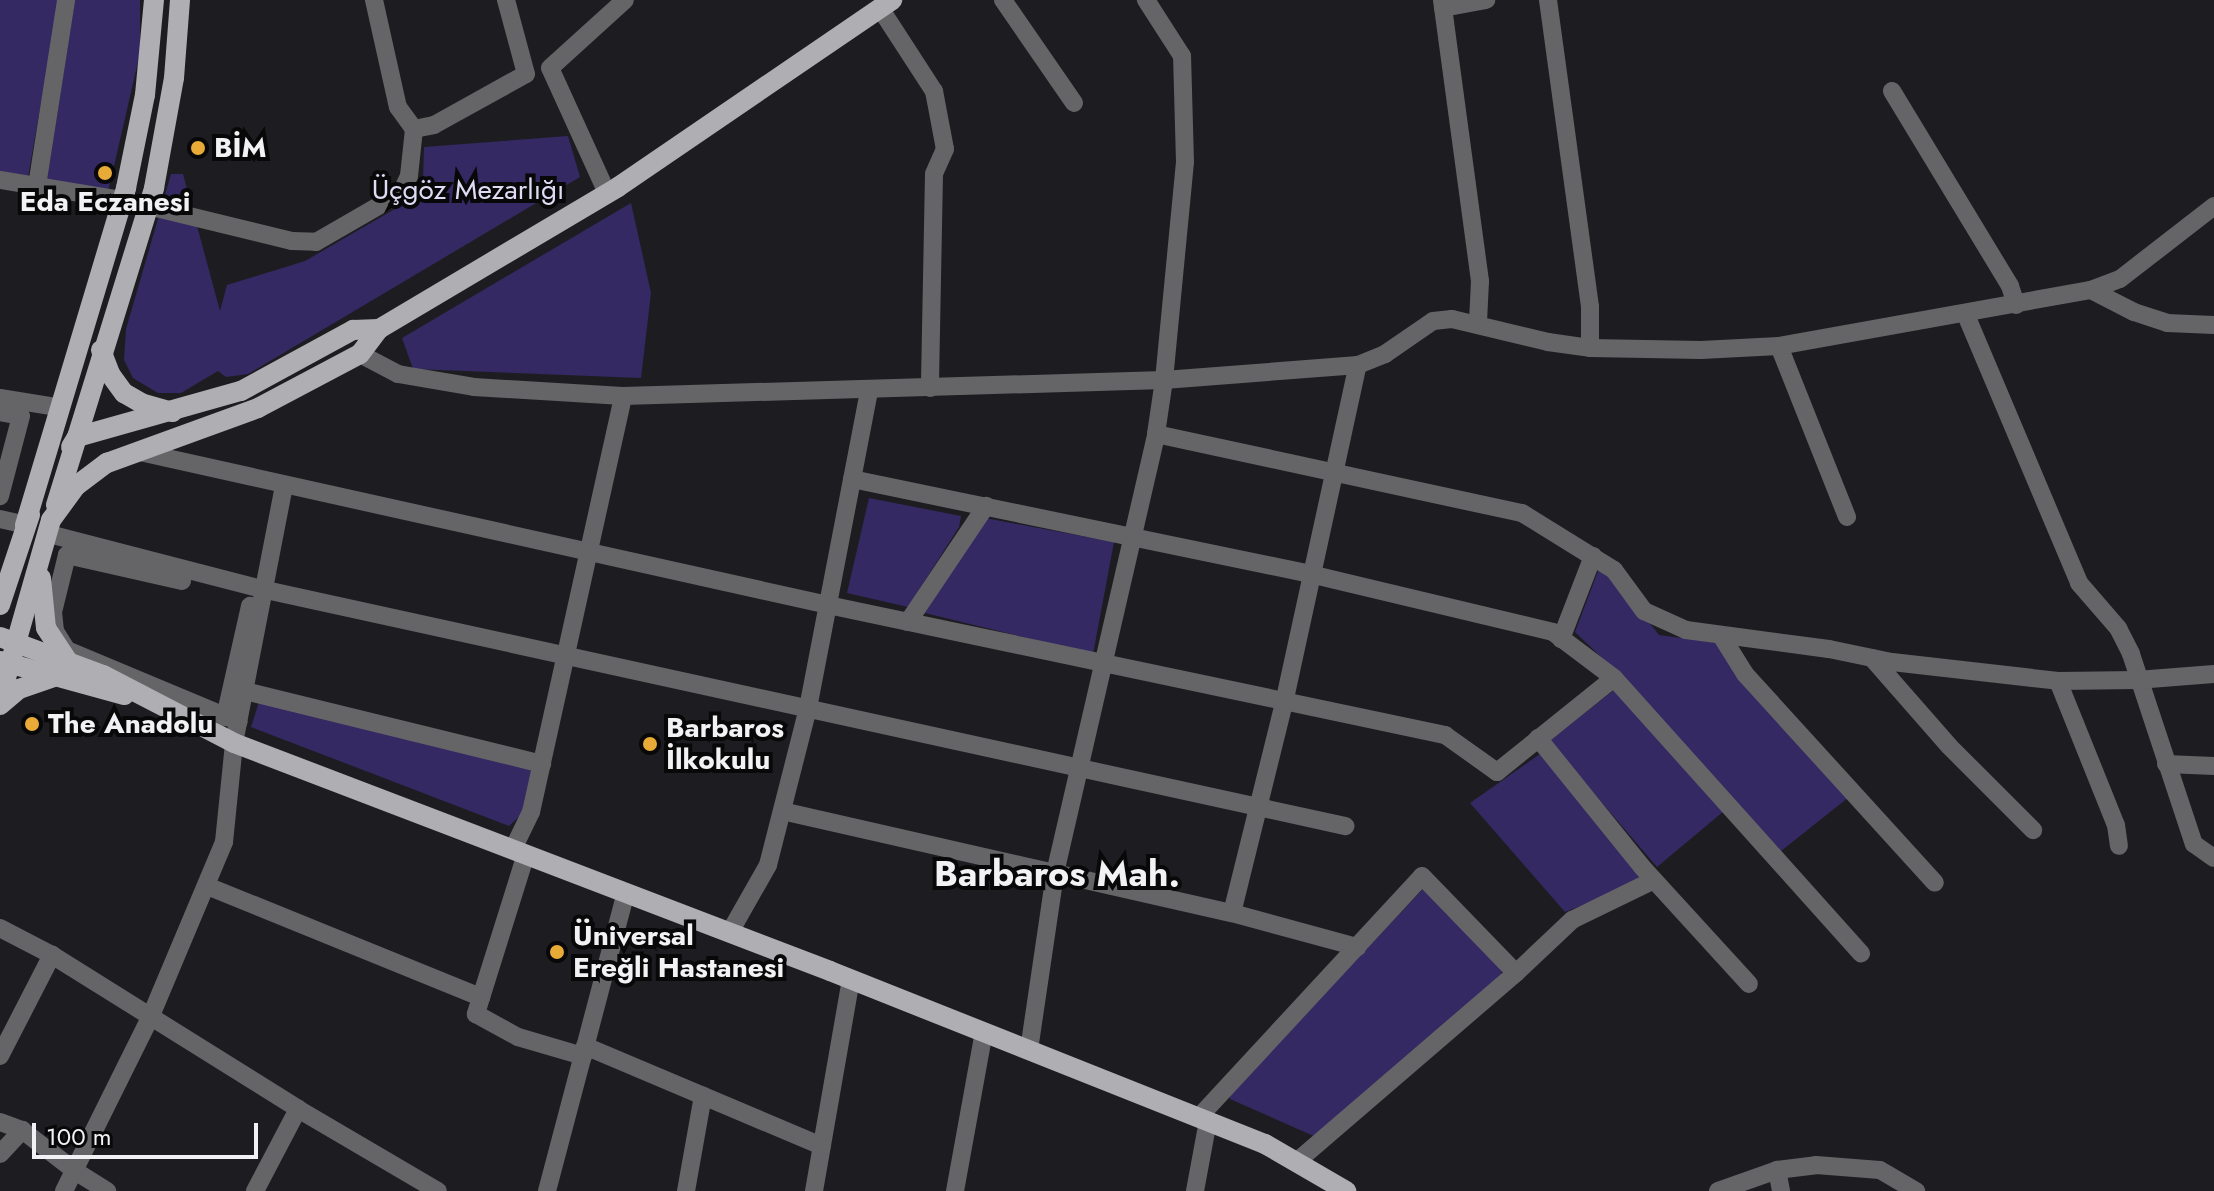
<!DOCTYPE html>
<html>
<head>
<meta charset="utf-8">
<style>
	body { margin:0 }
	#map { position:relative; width:2214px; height:1191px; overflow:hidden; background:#1d1d21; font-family:Jost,sans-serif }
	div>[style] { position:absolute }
	.green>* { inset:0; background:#342962 }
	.minor>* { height:18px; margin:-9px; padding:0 9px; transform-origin:9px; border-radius:9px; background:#656567 }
	.major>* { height:20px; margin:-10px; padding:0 10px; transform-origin:10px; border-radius:10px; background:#aeaeb3 }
	.dots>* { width:22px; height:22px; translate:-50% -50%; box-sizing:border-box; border:4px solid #080809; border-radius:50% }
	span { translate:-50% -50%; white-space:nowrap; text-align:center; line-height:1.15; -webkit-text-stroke:8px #080809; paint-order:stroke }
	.poi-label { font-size:28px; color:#f2f2f5; font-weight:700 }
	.left { translate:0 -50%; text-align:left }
	.park-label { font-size:28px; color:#dedcf4 }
	.district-label { font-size:36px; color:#f2f2f5; font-weight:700 }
	.scale { position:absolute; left:32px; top:1123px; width:226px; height:36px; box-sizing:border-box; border:4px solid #f2f2f5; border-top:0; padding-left:10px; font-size:24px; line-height:28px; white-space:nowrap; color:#f2f2f5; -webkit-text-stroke:6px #080809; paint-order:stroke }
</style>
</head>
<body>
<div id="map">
	<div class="green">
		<div style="clip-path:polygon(0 0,59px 0,28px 177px,0 171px)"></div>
		<div style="clip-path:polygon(75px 0,140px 0,140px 53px,108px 192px,47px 179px)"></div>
		<div style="clip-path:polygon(568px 136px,580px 177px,248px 374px,226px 377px,218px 371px,181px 393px,158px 393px,133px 378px,124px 360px,126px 329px,171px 174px,183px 174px,220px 311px,227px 285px,305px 261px,400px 206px,423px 180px,424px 147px)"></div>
		<div style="clip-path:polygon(631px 203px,651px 293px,641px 378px,413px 369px,402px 338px)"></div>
		<div style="clip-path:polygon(869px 498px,961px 516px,959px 527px,908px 607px,847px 593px)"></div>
		<div style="clip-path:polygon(985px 518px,1114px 542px,1093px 654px,925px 613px)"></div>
		<div style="clip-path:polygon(1598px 571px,1608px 571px,1659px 635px,1719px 643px,1849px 797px,1781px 851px,1623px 678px,1575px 632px)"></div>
		<div style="clip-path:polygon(1614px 690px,1724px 811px,1657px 867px,1549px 741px)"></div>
		<div style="clip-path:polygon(259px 702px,534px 769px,521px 815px,509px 826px,251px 727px)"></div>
		<div style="clip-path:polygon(1540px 754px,1646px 880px,1565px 912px,1470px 803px)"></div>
		<div style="clip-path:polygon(1423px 889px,1503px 968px,1498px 983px,1316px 1137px,1230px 1099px,1230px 1094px)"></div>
	</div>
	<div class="minor">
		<div style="left:374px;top:0;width:110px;rotate:77.4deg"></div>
		<div style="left:398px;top:107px;width:27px;rotate:54deg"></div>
		<div style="left:414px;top:129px;width:20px;rotate:-11deg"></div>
		<div style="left:434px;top:125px;width:105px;rotate:-29deg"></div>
		<div style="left:526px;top:74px;width:77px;rotate:-105.1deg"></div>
		<div style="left:1003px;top:0;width:125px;rotate:55.4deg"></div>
		<div style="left:1442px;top:0;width:284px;rotate:82.3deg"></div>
		<div style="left:1480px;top:281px;width:41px;rotate:92.8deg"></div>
		<div style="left:1548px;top:0;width:310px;rotate:82.2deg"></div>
		<div style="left:1590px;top:307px;width:41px;rotate:90deg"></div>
		<div style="left:880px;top:8px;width:99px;rotate:57deg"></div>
		<div style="left:934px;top:91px;width:59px;rotate:79.3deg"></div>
		<div style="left:945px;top:149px;width:27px;rotate:114deg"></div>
		<div style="left:934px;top:174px;width:214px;rotate:91.1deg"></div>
		<div style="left:1443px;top:8px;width:44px;rotate:-10.5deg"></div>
		<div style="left:1892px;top:91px;width:228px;rotate:58.8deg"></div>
		<div style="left:2010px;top:286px;width:20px;rotate:72deg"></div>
		<div style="left:0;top:180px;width:124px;rotate:9.3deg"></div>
		<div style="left:37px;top:186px;width:188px;rotate:-81.1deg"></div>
		<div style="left:607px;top:193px;width:137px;rotate:-114.5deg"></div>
		<div style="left:550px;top:68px;width:101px;rotate:-42.2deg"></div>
		<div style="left:148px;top:206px;width:148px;rotate:13.7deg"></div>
		<div style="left:292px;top:241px;width:24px;rotate:2deg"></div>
		<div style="left:316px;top:242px;width:98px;rotate:-30deg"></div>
		<div style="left:401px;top:193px;width:19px;rotate:-65deg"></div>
		<div style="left:409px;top:176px;width:47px;rotate:-83.9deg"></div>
		<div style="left:2091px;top:290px;width:48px;rotate:27.1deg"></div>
		<div style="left:2134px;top:312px;width:35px;rotate:18deg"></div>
		<div style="left:2167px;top:323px;width:47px;rotate:2.4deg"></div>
		<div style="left:1966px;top:315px;width:291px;rotate:67.1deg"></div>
		<div style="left:2079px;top:583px;width:60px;rotate:49.1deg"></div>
		<div style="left:2118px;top:628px;width:29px;rotate:63deg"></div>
		<div style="left:2131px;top:654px;width:200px;rotate:71.7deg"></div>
		<div style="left:2194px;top:844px;width:24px;rotate:35deg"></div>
		<div style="left:1779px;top:346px;width:184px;rotate:68.3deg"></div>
		<div style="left:360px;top:354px;width:43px;rotate:27.8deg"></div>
		<div style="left:398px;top:374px;width:77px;rotate:9.7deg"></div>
		<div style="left:474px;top:387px;width:149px;rotate:3.5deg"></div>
		<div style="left:623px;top:396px;width:541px;rotate:-1.69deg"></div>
		<div style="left:1164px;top:380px;width:195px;rotate:-4.4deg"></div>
		<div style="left:1358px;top:365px;width:29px;rotate:-22deg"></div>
		<div style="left:1385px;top:354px;width:58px;rotate:-34.5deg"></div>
		<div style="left:1433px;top:321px;width:19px;rotate:-6deg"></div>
		<div style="left:1452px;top:319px;width:99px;rotate:13.5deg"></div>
		<div style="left:1548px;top:342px;width:42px;rotate:8.1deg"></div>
		<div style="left:1590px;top:348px;width:111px;rotate:1deg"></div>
		<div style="left:1701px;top:350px;width:78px;rotate:-2.9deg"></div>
		<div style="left:1779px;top:346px;width:317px;rotate:-10.2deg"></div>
		<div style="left:2091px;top:290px;width:31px;rotate:-21deg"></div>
		<div style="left:2120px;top:279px;width:119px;rotate:-37.8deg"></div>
		<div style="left:0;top:398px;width:58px;rotate:9deg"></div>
		<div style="left:0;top:412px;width:21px;rotate:11deg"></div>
		<div style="left:21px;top:416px;width:83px;rotate:104.7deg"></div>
		<div style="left:1156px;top:434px;width:374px;rotate:12.2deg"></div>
		<div style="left:1522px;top:513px;width:108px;rotate:31.8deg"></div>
		<div style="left:1614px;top:570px;width:51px;rotate:53.8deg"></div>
		<div style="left:1644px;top:611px;width:46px;rotate:24.3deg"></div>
		<div style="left:1686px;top:630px;width:144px;rotate:7.6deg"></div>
		<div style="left:1829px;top:649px;width:64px;rotate:11.7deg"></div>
		<div style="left:1892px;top:662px;width:167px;rotate:6.5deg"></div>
		<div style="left:2058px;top:681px;width:79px;rotate:-0.7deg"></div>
		<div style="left:2137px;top:680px;width:77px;rotate:-4.5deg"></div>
		<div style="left:140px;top:452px;width:705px;rotate:12.54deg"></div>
		<div style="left:828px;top:605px;width:631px;rotate:11.9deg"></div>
		<div style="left:1445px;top:735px;width:64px;rotate:35.4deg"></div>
		<div style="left:1497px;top:772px;width:150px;rotate:-38.8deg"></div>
		<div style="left:852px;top:479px;width:468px;rotate:11.7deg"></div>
		<div style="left:1310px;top:574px;width:250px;rotate:13.4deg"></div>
		<div style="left:1553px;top:632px;width:76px;rotate:37deg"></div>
		<div style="left:1614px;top:678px;width:370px;rotate:48.1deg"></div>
		<div style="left:0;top:519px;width:26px;rotate:13deg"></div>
		<div style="left:49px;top:534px;width:224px;rotate:14.5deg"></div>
		<div style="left:266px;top:590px;width:1105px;rotate:12.34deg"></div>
		<div style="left:182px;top:581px;width:118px;rotate:-167.3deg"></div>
		<div style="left:67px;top:555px;width:59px;rotate:103.8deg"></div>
		<div style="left:53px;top:612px;width:19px;rotate:84deg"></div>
		<div style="left:55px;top:631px;width:22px;rotate:58deg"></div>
		<div style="left:67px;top:650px;width:186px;rotate:22.7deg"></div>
		<div style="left:908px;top:622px;width:140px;rotate:-56.1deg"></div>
		<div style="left:1722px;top:637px;width:44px;rotate:58.1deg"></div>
		<div style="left:1745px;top:674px;width:282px;rotate:47.7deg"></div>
		<div style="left:1561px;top:639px;width:89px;rotate:-68.9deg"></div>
		<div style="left:1872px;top:658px;width:117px;rotate:48.8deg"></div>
		<div style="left:1949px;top:746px;width:119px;rotate:45deg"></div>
		<div style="left:2058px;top:681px;width:155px;rotate:68.1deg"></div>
		<div style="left:2116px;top:825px;width:21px;rotate:82deg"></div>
		<div style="left:245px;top:691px;width:306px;rotate:13.8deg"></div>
		<div style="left:225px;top:717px;width:114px;rotate:-77.3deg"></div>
		<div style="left:1538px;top:738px;width:167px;rotate:51.1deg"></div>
		<div style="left:1643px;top:868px;width:157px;rotate:47.6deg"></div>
		<div style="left:2166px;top:764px;width:48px;rotate:2.4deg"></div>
		<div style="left:782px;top:811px;width:461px;rotate:12.8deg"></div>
		<div style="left:1232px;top:913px;width:216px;rotate:-76.1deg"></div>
		<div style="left:1284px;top:703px;width:346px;rotate:-77.7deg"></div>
		<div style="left:513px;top:849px;width:41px;rotate:-64.1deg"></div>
		<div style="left:531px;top:812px;width:426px;rotate:-77.5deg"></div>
		<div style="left:526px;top:854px;width:168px;rotate:107.4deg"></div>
		<div style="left:476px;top:1014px;width:48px;rotate:28.7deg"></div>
		<div style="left:518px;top:1037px;width:68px;rotate:16.3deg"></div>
		<div style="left:207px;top:886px;width:296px;rotate:22.1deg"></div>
		<div style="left:1232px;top:913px;width:130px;rotate:15.2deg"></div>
		<div style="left:0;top:928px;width:59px;rotate:27.4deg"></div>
		<div style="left:52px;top:955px;width:290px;rotate:32deg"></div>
		<div style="left:298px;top:1109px;width:162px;rotate:30.4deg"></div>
		<div style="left:730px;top:932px;width:77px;rotate:-60.4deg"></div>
		<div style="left:768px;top:865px;width:162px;rotate:-75.7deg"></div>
		<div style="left:808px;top:708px;width:324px;rotate:-79.1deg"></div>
		<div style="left:1516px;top:973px;width:77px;rotate:-43.4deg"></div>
		<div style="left:1572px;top:920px;width:91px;rotate:-26deg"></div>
		<div style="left:585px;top:1046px;width:257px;rotate:22.9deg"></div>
		<div style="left:1029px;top:1050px;width:179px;rotate:-81.6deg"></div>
		<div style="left:1055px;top:873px;width:450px;rotate:-77deg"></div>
		<div style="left:1156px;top:434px;width:55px;rotate:-81.6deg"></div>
		<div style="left:1164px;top:380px;width:219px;rotate:-84.5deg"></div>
		<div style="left:1185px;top:162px;width:106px;rotate:-91.6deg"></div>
		<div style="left:1182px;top:56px;width:67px;rotate:-122.7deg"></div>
		<div style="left:0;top:1056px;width:114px;rotate:-62.8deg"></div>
		<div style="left:1199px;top:1117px;width:328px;rotate:-47.2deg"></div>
		<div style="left:1422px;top:876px;width:135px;rotate:45.9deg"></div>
		<div style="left:1516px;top:973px;width:290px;rotate:139.3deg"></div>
		<div style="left:0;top:1122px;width:23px;rotate:20deg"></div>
		<div style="left:22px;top:1130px;width:67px;rotate:37.7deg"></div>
		<div style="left:75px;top:1171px;width:38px;rotate:32deg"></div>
		<div style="left:0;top:1154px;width:33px;rotate:-47deg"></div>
		<div style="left:1777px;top:1170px;width:21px;rotate:79deg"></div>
		<div style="left:64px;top:1191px;width:193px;rotate:-63.6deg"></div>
		<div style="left:150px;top:1018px;width:191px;rotate:-67.2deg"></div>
		<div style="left:224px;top:842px;width:100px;rotate:-84.2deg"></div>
		<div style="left:234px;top:743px;width:262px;rotate:-79deg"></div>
		<div style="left:255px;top:1191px;width:93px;rotate:-62.3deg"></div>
		<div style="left:547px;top:1191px;width:309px;rotate:-75.2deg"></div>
		<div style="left:686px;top:1191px;width:97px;rotate:-79.9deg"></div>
		<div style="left:814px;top:1191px;width:215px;rotate:-80.1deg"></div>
		<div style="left:955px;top:1191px;width:162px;rotate:-79.7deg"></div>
		<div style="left:1195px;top:1191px;width:71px;rotate:-79.5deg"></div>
		<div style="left:1718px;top:1191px;width:63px;rotate:-19.6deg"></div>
		<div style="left:1777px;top:1170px;width:39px;rotate:-7deg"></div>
		<div style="left:1816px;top:1165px;width:64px;rotate:4.5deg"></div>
		<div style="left:1880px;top:1170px;width:42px;rotate:30.3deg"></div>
	</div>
	<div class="major">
		<div style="left:101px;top:350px;width:26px;rotate:69deg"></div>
		<div style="left:110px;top:374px;width:24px;rotate:54deg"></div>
		<div style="left:124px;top:393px;width:20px;rotate:30deg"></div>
		<div style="left:141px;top:403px;width:33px;rotate:16deg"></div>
		<div style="left:71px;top:447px;width:12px;rotate:-59deg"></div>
		<div style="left:77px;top:437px;width:170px;rotate:-15.7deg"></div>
		<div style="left:241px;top:391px;width:128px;rotate:-28.6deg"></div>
		<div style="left:353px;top:330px;width:26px;rotate:-2deg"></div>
		<div style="left:56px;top:505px;width:332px;rotate:-72.8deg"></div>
		<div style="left:154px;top:188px;width:112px;rotate:-79.7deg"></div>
		<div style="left:174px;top:78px;width:78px;rotate:-85.6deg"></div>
		<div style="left:25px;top:525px;width:352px;rotate:-73.3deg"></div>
		<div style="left:126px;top:188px;width:95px;rotate:-78.5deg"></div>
		<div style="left:145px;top:95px;width:95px;rotate:-84.6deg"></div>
		<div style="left:41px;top:578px;width:50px;rotate:84.3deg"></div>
		<div style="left:46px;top:628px;width:42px;rotate:56.7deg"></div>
		<div style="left:0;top:605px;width:95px;rotate:-71.6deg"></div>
		<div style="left:0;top:637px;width:110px;rotate:20.3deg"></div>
		<div style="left:103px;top:675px;width:148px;rotate:27.4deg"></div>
		<div style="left:234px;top:743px;width:638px;rotate:20.93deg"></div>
		<div style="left:830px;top:971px;width:468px;rotate:21.7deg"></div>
		<div style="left:1265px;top:1144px;width:94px;rotate:30.1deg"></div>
		<div style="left:0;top:661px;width:129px;rotate:15.3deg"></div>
		<div style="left:0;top:699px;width:186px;rotate:-74.1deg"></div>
		<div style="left:51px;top:520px;width:42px;rotate:-53.7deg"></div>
		<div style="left:76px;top:486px;width:39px;rotate:-37deg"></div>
		<div style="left:107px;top:463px;width:161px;rotate:-20deg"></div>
		<div style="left:258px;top:408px;width:115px;rotate:-27.9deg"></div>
		<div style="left:360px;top:354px;width:31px;rotate:-53deg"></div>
		<div style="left:379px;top:329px;width:278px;rotate:-30.7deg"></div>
		<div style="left:618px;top:187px;width:332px;rotate:-34.3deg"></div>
		<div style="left:0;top:705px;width:25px;rotate:-40deg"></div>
		<div style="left:19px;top:689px;width:36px;rotate:-19deg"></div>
	</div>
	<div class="dots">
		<div style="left:198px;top:148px;background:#e8ab37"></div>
		<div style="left:105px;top:173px;background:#e8ab37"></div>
		<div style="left:32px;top:724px;background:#e8ab37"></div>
		<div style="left:650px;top:744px;background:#e8ab37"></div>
		<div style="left:557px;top:952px;background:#e8ab37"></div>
	</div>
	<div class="poi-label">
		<span class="left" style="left:214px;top:148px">BİM</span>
		<span style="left:105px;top:202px">Eda Eczanesi</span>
		<span class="left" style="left:48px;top:724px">The Anadolu</span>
		<span class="left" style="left:666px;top:744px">Barbaros<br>İlkokulu</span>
		<span class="left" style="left:573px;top:952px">Üniversal<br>Ereğli Hastanesi</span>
	</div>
	<div class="park-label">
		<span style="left:468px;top:190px">Üçgöz Mezarlığı</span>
	</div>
	<div class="district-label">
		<span style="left:1057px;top:874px">Barbaros Mah.</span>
	</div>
	<div class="scale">100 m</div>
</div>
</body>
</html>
